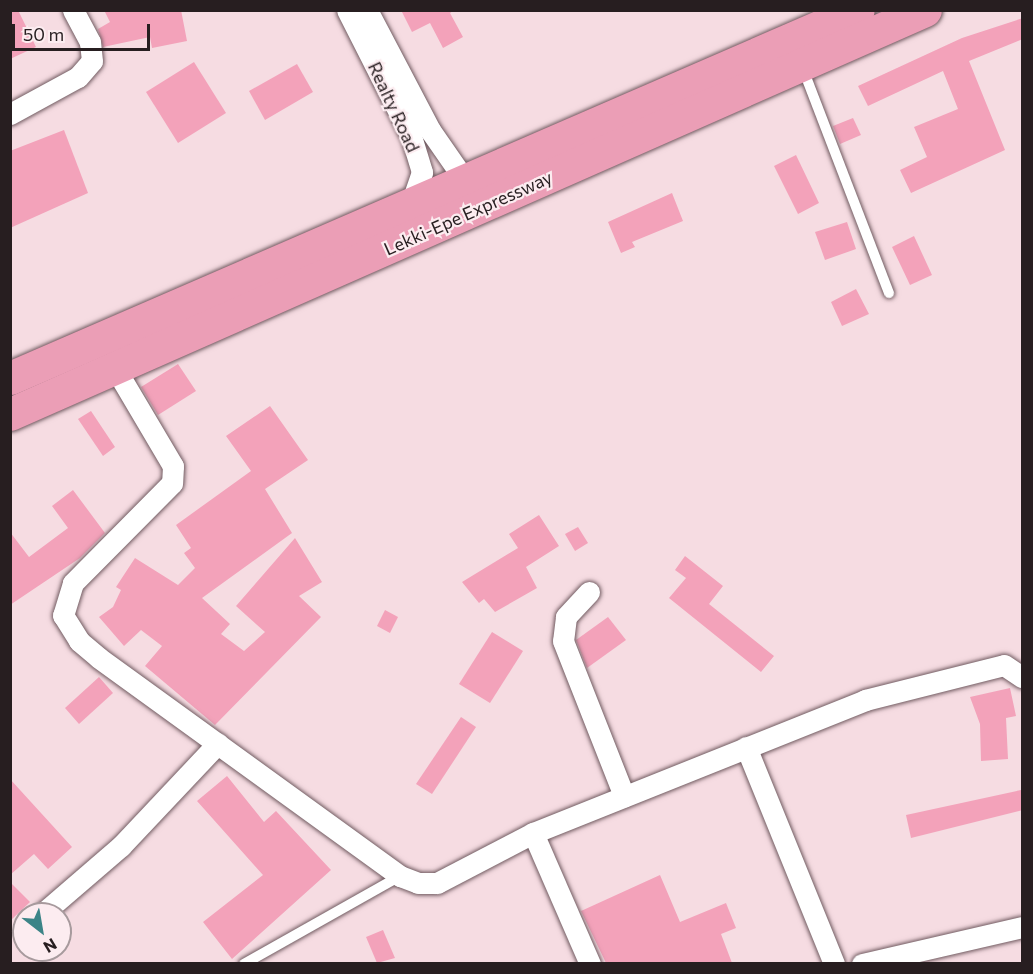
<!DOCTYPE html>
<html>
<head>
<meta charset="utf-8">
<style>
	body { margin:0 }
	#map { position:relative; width:1033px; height:974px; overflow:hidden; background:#f6dce2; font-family:Commissioner,sans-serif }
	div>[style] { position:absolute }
	.building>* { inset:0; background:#f3a2ba }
	.roads { filter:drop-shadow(0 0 2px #715b61) drop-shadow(0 0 2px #715b61) }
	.service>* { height:10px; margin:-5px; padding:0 5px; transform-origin:5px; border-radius:5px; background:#fff }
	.minor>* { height:21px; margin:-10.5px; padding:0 10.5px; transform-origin:10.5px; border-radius:10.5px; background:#fff }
	.trunk>* { height:33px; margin:-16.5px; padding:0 16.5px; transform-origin:16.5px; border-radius:16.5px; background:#eb9eb6 }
	span { translate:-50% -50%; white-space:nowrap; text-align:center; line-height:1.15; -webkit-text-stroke:4.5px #fcecf0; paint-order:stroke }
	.street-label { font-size:18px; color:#271e20 }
	.frame { position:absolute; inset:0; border:12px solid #271e20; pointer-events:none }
	.north { position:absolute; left:12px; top:902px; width:60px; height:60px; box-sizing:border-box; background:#fcecf0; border:2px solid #a79a9d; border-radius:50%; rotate:149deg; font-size:16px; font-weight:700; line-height:24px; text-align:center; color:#271e20 }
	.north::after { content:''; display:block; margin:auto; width:21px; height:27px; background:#3c8487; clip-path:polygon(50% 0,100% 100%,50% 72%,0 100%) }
	.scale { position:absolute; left:12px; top:24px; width:138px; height:27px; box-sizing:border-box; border:3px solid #271e20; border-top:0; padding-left:8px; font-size:18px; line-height:21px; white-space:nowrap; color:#271e20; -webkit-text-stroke:4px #fcecf0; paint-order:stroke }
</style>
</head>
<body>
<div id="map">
	<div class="building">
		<div style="clip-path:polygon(10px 10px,18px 10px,36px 47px,10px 59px)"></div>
		<div style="clip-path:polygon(104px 10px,181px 10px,187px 41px,152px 48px,150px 37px,103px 47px,98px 29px,110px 22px)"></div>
		<div style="clip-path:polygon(401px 10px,454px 10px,450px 13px,463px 37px,443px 48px,430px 23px,412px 32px)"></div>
		<div style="clip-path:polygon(1023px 18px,1023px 39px,969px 61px,1005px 150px,911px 193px,900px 170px,927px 157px,914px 127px,958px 109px,943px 71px,868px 106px,858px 86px,962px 38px)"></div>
		<div style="clip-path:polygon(194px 62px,226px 113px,178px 143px,146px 92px)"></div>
		<div style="clip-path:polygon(297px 64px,313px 92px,265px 120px,249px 91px)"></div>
		<div style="clip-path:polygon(853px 118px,861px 135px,840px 144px,833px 126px)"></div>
		<div style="clip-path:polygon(64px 130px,88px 193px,10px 228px,10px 151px)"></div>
		<div style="clip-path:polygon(796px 155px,819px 203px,798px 214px,774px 166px)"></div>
		<div style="clip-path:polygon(672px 193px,683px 221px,632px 242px,635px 247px,621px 253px,608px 222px)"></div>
		<div style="clip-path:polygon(847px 222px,856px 249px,825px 260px,815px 232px)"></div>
		<div style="clip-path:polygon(914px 236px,932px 275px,910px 285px,892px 247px)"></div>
		<div style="clip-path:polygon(856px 289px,869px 314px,842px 326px,831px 302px)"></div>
		<div style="clip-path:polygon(178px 364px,196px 391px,158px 415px,141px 387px)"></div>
		<div style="clip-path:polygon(270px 406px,308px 460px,265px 489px,292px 533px,202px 598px,230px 624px,221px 634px,244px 651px,265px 632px,236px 606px,295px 538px,322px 582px,299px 596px,321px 617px,215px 725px,145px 666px,162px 646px,141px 630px,124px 646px,99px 617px,113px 607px,121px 590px,116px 587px,135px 558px,178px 585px,195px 568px,184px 553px,191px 548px,176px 525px,251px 471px,226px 436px)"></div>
		<div style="clip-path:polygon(91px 411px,115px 447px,103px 456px,78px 419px)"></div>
		<div style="clip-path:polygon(73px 490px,105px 533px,80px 558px,10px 605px,10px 532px,29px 557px,68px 528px,52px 506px)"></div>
		<div style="clip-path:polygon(539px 515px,559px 546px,526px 567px,537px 588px,495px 612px,484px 599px,479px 603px,462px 582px,518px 548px,509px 534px)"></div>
		<div style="clip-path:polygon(578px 527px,588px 543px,575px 551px,565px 534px)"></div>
		<div style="clip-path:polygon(685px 556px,723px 586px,709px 604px,774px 656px,761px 672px,669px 598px,686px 578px,675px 570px)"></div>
		<div style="clip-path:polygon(385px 610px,398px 617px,390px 633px,377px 626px)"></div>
		<div style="clip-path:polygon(608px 617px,626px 640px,587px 668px,576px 640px)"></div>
		<div style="clip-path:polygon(492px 632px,523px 651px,490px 703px,459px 684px)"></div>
		<div style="clip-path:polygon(99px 677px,113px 693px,79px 724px,65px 708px)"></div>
		<div style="clip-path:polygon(1010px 688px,1016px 716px,1006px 718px,1008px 759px,981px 761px,980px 724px,970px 697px)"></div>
		<div style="clip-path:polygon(461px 717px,476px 727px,432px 794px,416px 784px)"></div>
		<div style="clip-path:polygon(227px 776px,264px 822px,276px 811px,331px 870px,232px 959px,203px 922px,263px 875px,197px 801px)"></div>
		<div style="clip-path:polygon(10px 779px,72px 847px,48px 869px,34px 854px,10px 875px)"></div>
		<div style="clip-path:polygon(1021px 790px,1023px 810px,911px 838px,906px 815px)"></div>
		<div style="clip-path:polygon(660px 875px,680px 922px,726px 903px,736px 928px,721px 934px,732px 963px,606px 963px,581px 911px)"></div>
		<div style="clip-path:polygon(10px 882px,30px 902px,10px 921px)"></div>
		<div style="clip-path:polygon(383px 930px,395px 958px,377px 963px,366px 937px)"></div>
	</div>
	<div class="roads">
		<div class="service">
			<div style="left:803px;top:69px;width:240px;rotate:69deg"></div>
			<div style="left:244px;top:964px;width:179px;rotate:-29.4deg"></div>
		</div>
		<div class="minor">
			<div style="left:347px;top:10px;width:141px;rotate:63.1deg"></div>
			<div style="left:411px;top:136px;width:38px;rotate:73deg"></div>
			<div style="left:422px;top:172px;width:36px;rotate:109deg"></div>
			<div style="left:367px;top:10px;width:136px;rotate:62.3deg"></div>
			<div style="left:430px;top:130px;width:63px;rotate:55.3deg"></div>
			<div style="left:10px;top:114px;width:77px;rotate:-28.6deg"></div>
			<div style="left:78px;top:77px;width:21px;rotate:-49deg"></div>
			<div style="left:92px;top:61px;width:19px;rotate:-96deg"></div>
			<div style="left:90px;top:42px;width:36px;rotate:-118deg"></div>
			<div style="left:115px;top:368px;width:114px;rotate:59.4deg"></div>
			<div style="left:173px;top:466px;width:17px;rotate:93deg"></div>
			<div style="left:172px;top:483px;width:141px;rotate:134.7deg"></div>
			<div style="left:73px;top:583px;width:34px;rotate:107deg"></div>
			<div style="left:63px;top:615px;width:31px;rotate:58deg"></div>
			<div style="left:79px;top:641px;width:26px;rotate:40deg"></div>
			<div style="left:99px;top:658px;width:372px;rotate:35.9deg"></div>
			<div style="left:400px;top:876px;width:19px;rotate:21deg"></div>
			<div style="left:418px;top:883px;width:19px"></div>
			<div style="left:437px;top:883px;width:108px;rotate:-27.5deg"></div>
			<div style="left:533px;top:833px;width:358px;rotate:-21.8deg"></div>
			<div style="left:865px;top:700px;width:143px;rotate:-14.1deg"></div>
			<div style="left:1004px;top:665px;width:22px;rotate:34deg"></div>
			<div style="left:589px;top:592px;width:34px;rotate:133deg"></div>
			<div style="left:566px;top:617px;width:24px;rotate:97deg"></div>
			<div style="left:563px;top:641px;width:167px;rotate:68.5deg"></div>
			<div style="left:746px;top:747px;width:234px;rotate:67.9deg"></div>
			<div style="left:533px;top:833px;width:143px;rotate:66.5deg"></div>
			<div style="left:42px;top:914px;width:104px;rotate:-40.7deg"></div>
			<div style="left:121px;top:846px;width:141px;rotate:-46.7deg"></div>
			<div style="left:862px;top:964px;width:164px;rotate:-13deg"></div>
		</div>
		<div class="trunk">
			<div style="left:10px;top:378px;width:924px;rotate:-23.46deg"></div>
			<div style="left:10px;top:414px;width:1000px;rotate:-23.82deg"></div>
		</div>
	</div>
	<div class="street-label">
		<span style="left:394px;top:107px;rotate:65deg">Realty Road</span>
		<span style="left:468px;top:213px;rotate:-24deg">Lekki-Epe Expressway</span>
	</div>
	<div class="frame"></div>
	<div class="north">N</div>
	<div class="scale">50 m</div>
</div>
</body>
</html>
